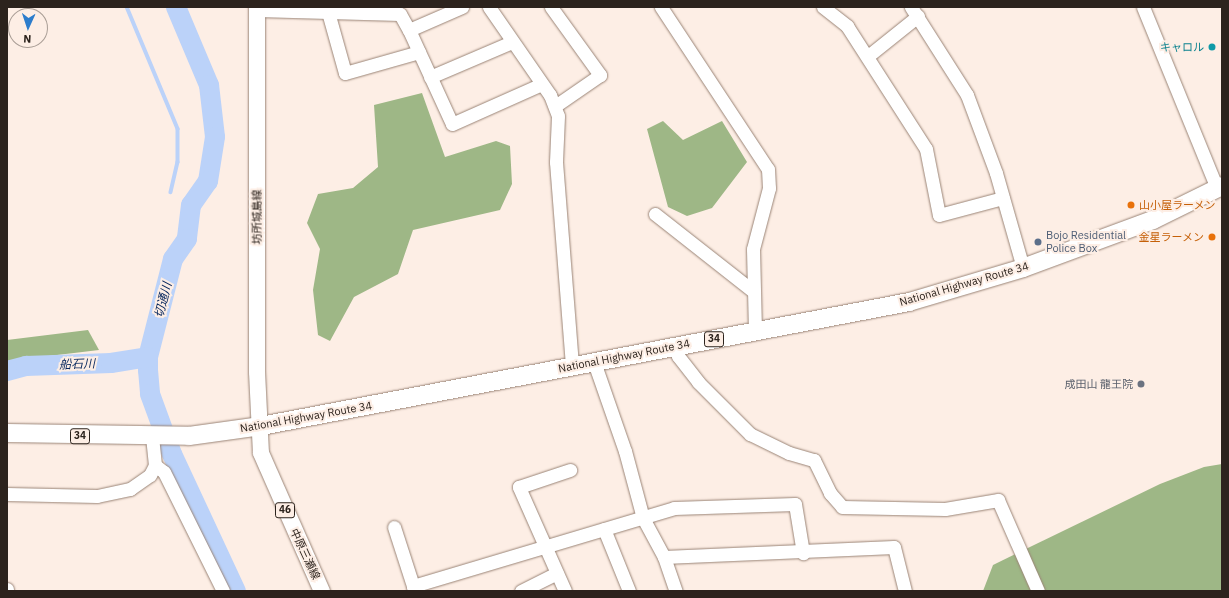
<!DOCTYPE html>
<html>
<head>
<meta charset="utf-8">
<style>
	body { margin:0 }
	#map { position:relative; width:1229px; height:598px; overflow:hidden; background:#fdeee5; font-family:"IBM Plex Sans","Noto Sans JP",sans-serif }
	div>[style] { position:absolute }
	.forest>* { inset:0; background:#9eb786 }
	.stream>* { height:3.5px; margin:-1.75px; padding:0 1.75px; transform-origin:1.75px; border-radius:1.75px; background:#bbd2f9 }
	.river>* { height:20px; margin:-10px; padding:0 10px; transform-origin:10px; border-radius:10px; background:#bbd2f9 }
	.roads { filter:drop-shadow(0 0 1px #9a8476) drop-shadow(0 0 1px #9a8476) }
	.minor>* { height:13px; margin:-6.5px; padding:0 6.5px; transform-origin:6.5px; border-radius:6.5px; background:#fff }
	.major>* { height:16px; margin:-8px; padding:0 8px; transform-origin:8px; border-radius:8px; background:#fff }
	.highway>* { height:18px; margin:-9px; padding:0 9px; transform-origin:9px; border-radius:9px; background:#fff }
	.dots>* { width:11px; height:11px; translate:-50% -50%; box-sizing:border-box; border:2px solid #fdeee5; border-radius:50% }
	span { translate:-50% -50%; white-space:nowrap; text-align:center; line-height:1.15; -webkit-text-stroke:4px #fdeee5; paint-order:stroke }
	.shield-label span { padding:1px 3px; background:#fdeee5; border:1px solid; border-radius:3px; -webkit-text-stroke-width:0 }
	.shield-label { font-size:10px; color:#2c231d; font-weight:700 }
	.culture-label { font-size:11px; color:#0d838f }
	.right { translate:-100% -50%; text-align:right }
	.food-label { font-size:11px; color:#c56008 }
	.left { translate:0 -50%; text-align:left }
	.street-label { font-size:11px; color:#2c231d }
	.service-label { font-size:11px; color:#4e5e75 }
	.worship-label { font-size:11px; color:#5b616d }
	.water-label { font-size:12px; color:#06265d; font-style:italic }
	.frame { position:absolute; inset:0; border:8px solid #2c231d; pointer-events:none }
	.north { position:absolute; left:8px; top:8px; width:40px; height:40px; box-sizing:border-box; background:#fdeee5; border:1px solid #a99d95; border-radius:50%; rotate:183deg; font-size:11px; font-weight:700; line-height:16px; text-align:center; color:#2c231d }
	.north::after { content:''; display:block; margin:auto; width:14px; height:18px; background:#2d7dcc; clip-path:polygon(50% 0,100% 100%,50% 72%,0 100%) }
</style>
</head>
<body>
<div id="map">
	<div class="forest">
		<div style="clip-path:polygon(422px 93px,445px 157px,496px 141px,510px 146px,512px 184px,500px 210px,413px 230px,398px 274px,354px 297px,330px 341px,318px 335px,313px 290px,320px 249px,307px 223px,318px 194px,353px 188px,378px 167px,374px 105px)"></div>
		<div style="clip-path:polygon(663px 121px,683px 140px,722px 121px,747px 162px,712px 208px,687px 216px,668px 207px,647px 129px)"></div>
		<div style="clip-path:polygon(88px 330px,99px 350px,7px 361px,7px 340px)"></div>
		<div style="clip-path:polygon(1222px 464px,1222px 591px,983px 591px,993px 565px,1160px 484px,1204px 467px)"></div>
	</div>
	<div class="stream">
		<div style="left:127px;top:7px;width:132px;rotate:67.3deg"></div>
		<div style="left:178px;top:129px;width:33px;rotate:90deg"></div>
		<div style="left:178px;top:162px;width:31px;rotate:103deg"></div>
	</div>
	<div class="river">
		<div style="left:176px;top:7px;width:85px;rotate:67.1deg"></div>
		<div style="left:209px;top:85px;width:52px;rotate:83.4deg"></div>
		<div style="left:215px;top:137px;width:45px;rotate:99deg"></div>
		<div style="left:208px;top:181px;width:29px;rotate:125deg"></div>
		<div style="left:191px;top:205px;width:34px;rotate:97deg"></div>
		<div style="left:187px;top:239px;width:24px;rotate:125deg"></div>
		<div style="left:173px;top:259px;width:101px;rotate:104.3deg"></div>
		<div style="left:148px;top:357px;width:13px;rotate:90deg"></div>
		<div style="left:148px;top:370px;width:24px;rotate:85deg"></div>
		<div style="left:150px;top:394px;width:64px;rotate:69.9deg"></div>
		<div style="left:172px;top:454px;width:151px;rotate:65deg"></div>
		<div style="left:7px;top:371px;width:20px;rotate:-15deg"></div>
		<div style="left:26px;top:366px;width:85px;rotate:-2deg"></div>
		<div style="left:111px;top:363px;width:37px;rotate:-9deg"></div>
	</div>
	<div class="roads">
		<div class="minor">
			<div style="left:489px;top:7px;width:107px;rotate:55.3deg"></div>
			<div style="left:550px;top:95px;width:22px;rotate:69deg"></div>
			<div style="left:558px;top:116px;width:46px;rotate:92.5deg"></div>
			<div style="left:556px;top:162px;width:205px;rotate:85.5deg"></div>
			<div style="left:551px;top:7px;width:84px;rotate:54.2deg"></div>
			<div style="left:600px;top:75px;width:55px;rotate:145.4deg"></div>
			<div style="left:661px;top:7px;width:194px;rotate:56.6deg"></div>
			<div style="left:768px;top:169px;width:19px;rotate:87deg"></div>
			<div style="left:769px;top:188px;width:63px;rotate:104.7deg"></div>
			<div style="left:753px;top:249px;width:82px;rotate:88.6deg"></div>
			<div style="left:823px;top:7px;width:31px;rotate:38deg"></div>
			<div style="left:847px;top:26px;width:146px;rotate:57.3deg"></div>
			<div style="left:926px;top:149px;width:67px;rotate:78.9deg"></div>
			<div style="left:939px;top:215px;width:66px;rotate:-14.9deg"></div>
			<div style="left:911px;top:7px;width:104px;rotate:57.5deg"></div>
			<div style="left:967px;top:95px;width:83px;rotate:69.6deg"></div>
			<div style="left:996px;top:173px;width:99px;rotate:74.1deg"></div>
			<div style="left:1143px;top:7px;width:196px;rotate:67.8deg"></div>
			<div style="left:257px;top:10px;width:143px;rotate:1.6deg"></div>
			<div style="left:400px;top:14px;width:18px;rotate:61deg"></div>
			<div style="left:409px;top:30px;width:58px;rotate:-23.5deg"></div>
			<div style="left:328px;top:12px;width:63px;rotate:74.4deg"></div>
			<div style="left:345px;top:73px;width:77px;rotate:-15.8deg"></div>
			<div style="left:409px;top:30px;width:103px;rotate:65.4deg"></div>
			<div style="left:452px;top:124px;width:98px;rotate:-24deg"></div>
			<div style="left:868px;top:56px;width:64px;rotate:-38.7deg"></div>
			<div style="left:430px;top:77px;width:89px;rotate:-23.1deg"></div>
			<div style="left:655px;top:214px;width:126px;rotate:38.2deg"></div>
			<div style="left:676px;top:346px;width:10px;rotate:79deg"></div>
			<div style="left:678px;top:356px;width:33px;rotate:52deg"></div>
			<div style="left:698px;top:382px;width:74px;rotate:45deg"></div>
			<div style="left:750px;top:434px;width:43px;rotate:26deg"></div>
			<div style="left:789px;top:453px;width:26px;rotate:16deg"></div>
			<div style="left:814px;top:460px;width:37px;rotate:64deg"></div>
			<div style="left:830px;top:493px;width:18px;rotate:49deg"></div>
			<div style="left:842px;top:507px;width:103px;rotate:1.1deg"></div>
			<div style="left:945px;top:509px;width:54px;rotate:-9.6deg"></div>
			<div style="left:998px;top:500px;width:99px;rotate:66.3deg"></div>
			<div style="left:594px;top:362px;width:94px;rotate:70.8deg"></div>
			<div style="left:625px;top:451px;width:69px;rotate:75deg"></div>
			<div style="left:643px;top:518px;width:44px;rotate:61.7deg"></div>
			<div style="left:664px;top:557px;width:36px;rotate:71deg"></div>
			<div style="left:155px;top:465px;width:11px;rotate:38deg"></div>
			<div style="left:164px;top:472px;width:133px;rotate:63.6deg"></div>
			<div style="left:7px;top:494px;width:90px;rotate:1.3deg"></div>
			<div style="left:97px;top:496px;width:34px;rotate:-12deg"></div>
			<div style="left:130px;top:489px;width:24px;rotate:-35deg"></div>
			<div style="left:150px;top:475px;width:11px;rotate:-63deg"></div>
			<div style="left:155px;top:465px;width:28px;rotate:-96deg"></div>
			<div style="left:394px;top:527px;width:62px;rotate:72.1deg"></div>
			<div style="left:604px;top:529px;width:67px;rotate:68deg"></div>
			<div style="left:664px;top:557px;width:230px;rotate:-2.5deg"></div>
			<div style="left:894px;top:547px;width:45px;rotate:76deg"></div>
			<div style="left:7px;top:589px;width:2px;rotate:90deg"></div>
			<div style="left:414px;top:591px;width:5px;rotate:-101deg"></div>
			<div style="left:413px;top:586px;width:272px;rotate:-16.6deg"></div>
			<div style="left:674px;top:508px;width:121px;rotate:-1.9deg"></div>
			<div style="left:795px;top:504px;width:50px;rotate:80.7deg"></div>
			<div style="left:521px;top:591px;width:40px;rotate:-26.6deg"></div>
			<div style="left:565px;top:591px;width:114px;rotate:-113.9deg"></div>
			<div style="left:519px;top:487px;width:54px;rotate:-18.4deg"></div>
		</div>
		<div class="major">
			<div style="left:257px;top:7px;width:365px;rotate:90deg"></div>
			<div style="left:257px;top:372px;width:81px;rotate:87.2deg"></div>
			<div style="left:261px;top:453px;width:151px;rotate:66.2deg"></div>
		</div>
		<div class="highway">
			<div style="left:7px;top:433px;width:182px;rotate:0.9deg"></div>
			<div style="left:189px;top:436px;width:73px;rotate:-7.9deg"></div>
			<div style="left:261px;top:426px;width:660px;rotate:-10.83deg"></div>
			<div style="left:909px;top:302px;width:119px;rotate:-16.6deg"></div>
			<div style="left:1023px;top:268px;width:139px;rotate:-20.3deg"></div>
			<div style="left:1153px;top:220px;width:77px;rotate:-26.2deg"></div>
		</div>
	</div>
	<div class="dots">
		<div style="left:1212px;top:47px;background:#0f9aa8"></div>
		<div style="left:1131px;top:205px;background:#e8710a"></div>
		<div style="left:1212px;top:237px;background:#e8710a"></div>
		<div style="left:1038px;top:242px;background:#5c6f8a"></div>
		<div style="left:1141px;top:384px;background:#6b7280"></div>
	</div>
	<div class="shield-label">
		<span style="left:714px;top:339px">34</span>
		<span style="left:80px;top:436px">34</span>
		<span style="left:285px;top:510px">46</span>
	</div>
	<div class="culture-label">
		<span class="right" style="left:1204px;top:47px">キャロル</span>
	</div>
	<div class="food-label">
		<span class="left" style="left:1139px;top:205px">山小屋ラーメン</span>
		<span class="right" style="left:1204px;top:237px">金星ラーメン</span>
	</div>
	<div class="street-label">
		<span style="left:257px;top:217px;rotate:-90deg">坊所城島線</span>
		<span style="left:964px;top:284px;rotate:-16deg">National Highway Route 34</span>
		<span style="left:624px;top:356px;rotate:-11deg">National Highway Route 34</span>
		<span style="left:306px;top:417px;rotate:-10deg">National Highway Route 34</span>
		<span style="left:305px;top:554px;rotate:65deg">中原三瀬線</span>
	</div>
	<div class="service-label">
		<span class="left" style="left:1046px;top:242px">Bojo Residential<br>Police Box</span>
	</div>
	<div class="worship-label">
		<span class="right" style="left:1133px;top:384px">成田山 龍王院</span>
	</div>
	<div class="water-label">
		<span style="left:163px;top:300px;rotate:-76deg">切通川</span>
		<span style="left:77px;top:364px;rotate:-2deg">船石川</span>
	</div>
	<div class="frame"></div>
	<div class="north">N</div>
</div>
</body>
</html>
